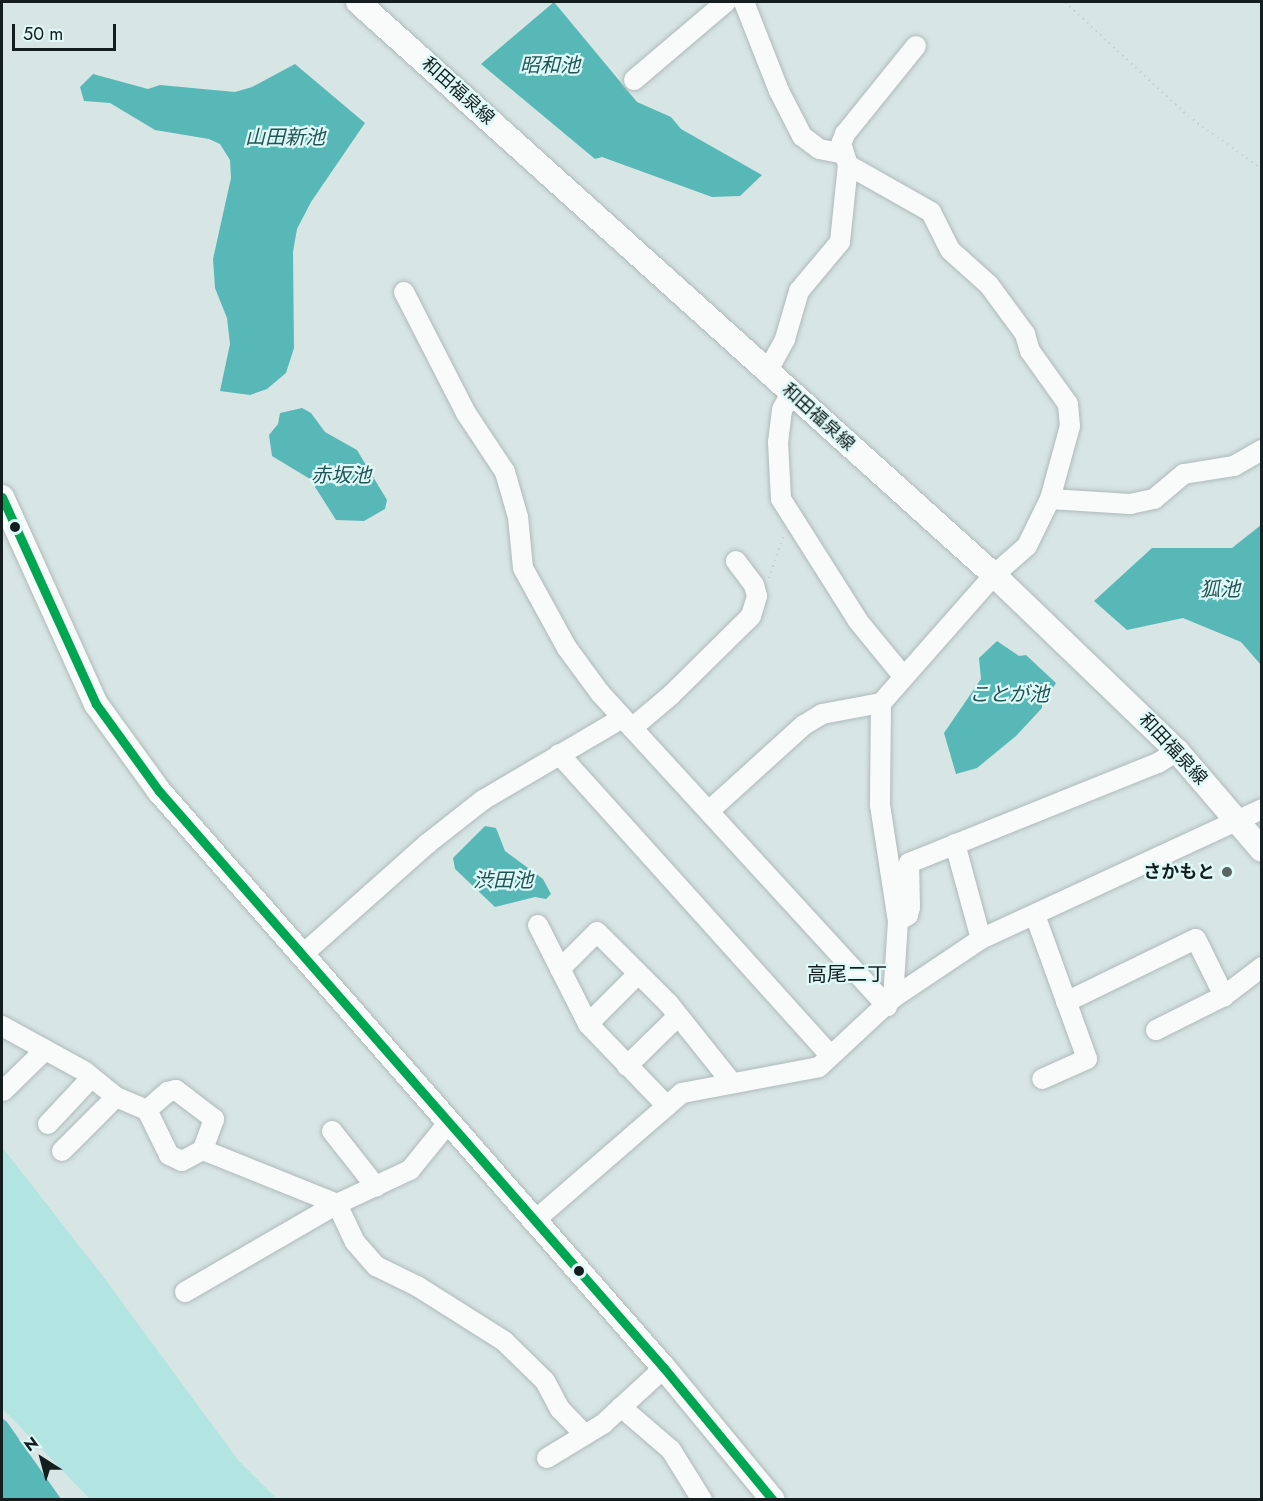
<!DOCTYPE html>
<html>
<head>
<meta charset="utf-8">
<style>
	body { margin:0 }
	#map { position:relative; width:1263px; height:1501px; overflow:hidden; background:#d7e5e4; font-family:Jost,"Noto Sans JP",sans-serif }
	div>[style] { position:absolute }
	.green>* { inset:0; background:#b2e4e2 }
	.water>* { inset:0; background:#58b8b7 }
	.path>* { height:2px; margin-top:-1px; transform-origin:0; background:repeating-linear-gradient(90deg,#c9cece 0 1.5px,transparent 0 6px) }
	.roads { filter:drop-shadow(0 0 2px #afbab9) drop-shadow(0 0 2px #afbab9) }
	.minor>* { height:20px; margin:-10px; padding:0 10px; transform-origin:10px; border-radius:10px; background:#f9fbfb }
	.major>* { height:24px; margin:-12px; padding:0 12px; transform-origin:12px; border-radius:12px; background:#f9fbfb }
	.bus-1>* { height:9px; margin:-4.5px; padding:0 4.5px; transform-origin:4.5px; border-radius:4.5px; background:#00a651 }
	.dots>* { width:16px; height:16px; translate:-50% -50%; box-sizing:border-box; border:3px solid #dff9f8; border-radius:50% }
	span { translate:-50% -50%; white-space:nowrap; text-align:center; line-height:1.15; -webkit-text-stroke:4.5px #dff9f8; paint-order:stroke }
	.street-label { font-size:18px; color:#151e1e }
	.poi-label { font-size:18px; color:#151e1e; font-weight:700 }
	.right { translate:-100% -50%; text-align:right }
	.water-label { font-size:20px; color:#215454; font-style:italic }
	.neighbourhood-label { font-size:20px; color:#151e1e }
	.frame { position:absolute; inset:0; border:3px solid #151e1e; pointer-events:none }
	.north { position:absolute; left:12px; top:1429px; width:60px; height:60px; -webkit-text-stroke:4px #dff9f8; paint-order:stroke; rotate:324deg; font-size:16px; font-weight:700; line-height:24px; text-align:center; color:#151e1e }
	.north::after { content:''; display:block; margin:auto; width:21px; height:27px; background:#151e1e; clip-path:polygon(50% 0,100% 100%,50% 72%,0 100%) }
	.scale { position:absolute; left:12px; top:24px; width:104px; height:27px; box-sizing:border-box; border:3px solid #151e1e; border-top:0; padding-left:8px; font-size:18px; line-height:21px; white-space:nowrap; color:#151e1e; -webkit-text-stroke:4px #dff9f8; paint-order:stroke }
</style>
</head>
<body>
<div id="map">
	<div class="green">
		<div style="clip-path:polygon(2px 1147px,102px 1275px,238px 1460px,277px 1499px,90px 1499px,2px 1408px)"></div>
	</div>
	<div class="water">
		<div style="clip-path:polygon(554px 2px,637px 102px,671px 117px,681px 129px,762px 175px,740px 196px,712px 197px,602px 157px,595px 159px,481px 64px)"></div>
		<div style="clip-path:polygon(295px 64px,365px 123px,311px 202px,297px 229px,293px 252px,294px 348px,286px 373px,267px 389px,250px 395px,220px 391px,230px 344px,227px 318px,215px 288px,213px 259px,231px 178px,230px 160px,220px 144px,209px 139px,155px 130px,110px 103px,84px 101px,80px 87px,93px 74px,148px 89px,160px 85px,235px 92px,252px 87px)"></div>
		<div style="clip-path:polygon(302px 408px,311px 413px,325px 432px,357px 450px,387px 500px,385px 509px,364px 521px,336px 520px,310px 479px,272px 456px,269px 435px,278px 424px,280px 413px)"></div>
		<div style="clip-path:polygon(1261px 525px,1261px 665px,1241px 642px,1183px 618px,1127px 630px,1094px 601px,1152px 548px,1232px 548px)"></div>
		<div style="clip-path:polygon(997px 641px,1019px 656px,1026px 655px,1056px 683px,1051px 692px,1042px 694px,1042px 708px,1016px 736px,977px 768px,956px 774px,944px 733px,981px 679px,979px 658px)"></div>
		<div style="clip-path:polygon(485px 826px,496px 828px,505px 851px,543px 879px,551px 894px,546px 899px,535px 897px,495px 907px,455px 869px,453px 858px)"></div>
		<div style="clip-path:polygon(2px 1418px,7px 1422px,61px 1499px,2px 1499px)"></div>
	</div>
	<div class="path">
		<div style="left:1065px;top:2px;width:168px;rotate:42.8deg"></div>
		<div style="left:1188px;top:116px;width:91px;rotate:35.6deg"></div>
		<div style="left:769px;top:578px;width:46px;rotate:-70.8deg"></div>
	</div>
	<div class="roads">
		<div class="minor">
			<div style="left:744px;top:2px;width:96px;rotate:68.5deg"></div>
			<div style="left:779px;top:91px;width:51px;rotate:62.9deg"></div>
			<div style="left:802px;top:136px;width:21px;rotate:37deg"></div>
			<div style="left:819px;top:149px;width:25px;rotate:11deg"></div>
			<div style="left:634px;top:80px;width:121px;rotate:-40.3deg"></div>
			<div style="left:848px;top:165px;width:95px;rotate:29.5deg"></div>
			<div style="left:931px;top:212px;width:42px;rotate:63.4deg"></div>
			<div style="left:950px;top:250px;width:52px;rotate:41.9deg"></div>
			<div style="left:989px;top:285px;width:61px;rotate:53.7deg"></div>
			<div style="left:1025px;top:334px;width:18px;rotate:74deg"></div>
			<div style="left:1030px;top:351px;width:65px;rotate:54.4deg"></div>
			<div style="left:1068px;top:404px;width:22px;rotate:85deg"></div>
			<div style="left:1070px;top:426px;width:76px;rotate:105.3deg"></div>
			<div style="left:1050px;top:499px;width:52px;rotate:116.1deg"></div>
			<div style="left:1027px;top:546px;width:44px;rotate:138.7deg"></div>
			<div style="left:994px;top:575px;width:171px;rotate:131.4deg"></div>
			<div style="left:881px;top:703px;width:102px;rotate:90.6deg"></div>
			<div style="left:880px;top:805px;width:117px;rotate:81.2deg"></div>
			<div style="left:898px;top:921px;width:77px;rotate:93.7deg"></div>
			<div style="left:404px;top:292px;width:136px;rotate:62.9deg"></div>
			<div style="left:466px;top:413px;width:71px;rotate:56.5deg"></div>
			<div style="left:505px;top:472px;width:47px;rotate:73.9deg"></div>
			<div style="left:518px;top:517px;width:51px;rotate:84.4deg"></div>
			<div style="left:523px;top:568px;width:91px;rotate:61.2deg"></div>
			<div style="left:567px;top:648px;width:56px;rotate:53.7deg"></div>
			<div style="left:600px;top:693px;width:425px;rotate:47.5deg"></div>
			<div style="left:767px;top:372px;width:38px;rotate:-61deg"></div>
			<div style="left:785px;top:339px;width:50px;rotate:-73.7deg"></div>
			<div style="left:799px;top:291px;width:64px;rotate:-50.1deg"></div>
			<div style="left:840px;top:242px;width:77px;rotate:-84.1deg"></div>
			<div style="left:848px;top:165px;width:22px;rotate:-108deg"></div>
			<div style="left:841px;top:144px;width:11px;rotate:-68deg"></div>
			<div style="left:845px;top:134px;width:113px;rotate:-51.1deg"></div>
			<div style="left:791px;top:393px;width:19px;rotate:118deg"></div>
			<div style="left:782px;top:410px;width:32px;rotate:97deg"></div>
			<div style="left:778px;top:442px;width:57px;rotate:87deg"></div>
			<div style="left:781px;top:499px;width:144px;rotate:57.7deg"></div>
			<div style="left:858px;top:621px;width:71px;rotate:50.7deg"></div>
			<div style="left:1050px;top:499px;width:80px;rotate:3.6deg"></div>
			<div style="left:1130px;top:504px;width:25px;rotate:-12deg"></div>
			<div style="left:1154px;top:499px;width:39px;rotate:-40deg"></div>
			<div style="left:1184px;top:474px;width:51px;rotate:-9.1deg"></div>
			<div style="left:1234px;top:466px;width:32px;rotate:-30deg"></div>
			<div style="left:632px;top:728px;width:51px;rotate:-40.2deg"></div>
			<div style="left:671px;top:695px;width:112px;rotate:-44.6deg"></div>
			<div style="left:751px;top:616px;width:21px;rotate:-73deg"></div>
			<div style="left:757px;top:596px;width:11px;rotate:-105deg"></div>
			<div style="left:754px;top:585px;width:30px;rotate:-127deg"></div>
			<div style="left:559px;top:754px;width:406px;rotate:48deg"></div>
			<div style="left:709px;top:811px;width:128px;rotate:-42.2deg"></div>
			<div style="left:804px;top:725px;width:21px;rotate:-31deg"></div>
			<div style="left:822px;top:714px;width:60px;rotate:-10.6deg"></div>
			<div style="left:955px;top:844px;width:98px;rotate:74.7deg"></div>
			<div style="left:1035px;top:915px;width:153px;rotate:70.1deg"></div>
			<div style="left:1087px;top:1059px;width:49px;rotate:156deg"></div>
			<div style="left:898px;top:921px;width:12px;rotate:-31deg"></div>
			<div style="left:908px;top:915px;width:8px;rotate:-76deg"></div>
			<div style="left:910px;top:907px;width:44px;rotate:-91.3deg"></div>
			<div style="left:909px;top:863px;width:268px;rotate:-21.9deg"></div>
			<div style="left:1158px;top:763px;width:22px;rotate:-32deg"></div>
			<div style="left:538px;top:925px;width:111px;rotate:63.2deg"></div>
			<div style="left:588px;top:1024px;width:114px;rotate:46.1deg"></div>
			<div style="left:302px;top:955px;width:167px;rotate:-41.6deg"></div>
			<div style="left:427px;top:844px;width:71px;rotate:-38.2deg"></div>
			<div style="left:483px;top:800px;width:161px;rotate:-30.5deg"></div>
			<div style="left:560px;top:969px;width:52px;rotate:-45deg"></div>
			<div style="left:597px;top:932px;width:102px;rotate:45deg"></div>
			<div style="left:669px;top:1004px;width:101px;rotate:51.4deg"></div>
			<div style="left:1066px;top:1002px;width:144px;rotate:-25.9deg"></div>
			<div style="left:1196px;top:939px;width:64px;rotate:63.8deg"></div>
			<div style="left:588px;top:1024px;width:71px;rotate:-45deg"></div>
			<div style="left:2px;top:1026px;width:94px;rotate:28.8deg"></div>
			<div style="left:84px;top:1071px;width:41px;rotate:39.1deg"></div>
			<div style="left:116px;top:1097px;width:34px;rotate:23deg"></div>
			<div style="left:147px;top:1110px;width:50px;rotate:63.9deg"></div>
			<div style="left:169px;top:1155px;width:14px;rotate:25deg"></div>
			<div style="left:182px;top:1161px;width:24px;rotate:-28deg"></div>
			<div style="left:203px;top:1150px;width:144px;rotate:21.9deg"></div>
			<div style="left:337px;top:1204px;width:42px;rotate:64.7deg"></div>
			<div style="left:355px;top:1242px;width:32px;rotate:49deg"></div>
			<div style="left:376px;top:1266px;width:46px;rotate:26deg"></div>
			<div style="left:417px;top:1286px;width:103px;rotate:32.3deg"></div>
			<div style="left:504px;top:1341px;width:57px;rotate:44.3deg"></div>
			<div style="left:545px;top:1381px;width:32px;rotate:62deg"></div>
			<div style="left:560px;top:1409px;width:36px;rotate:46deg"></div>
			<div style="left:1156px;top:1030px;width:76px;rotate:-26.6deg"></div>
			<div style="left:1224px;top:996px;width:48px;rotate:-37.3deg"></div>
			<div style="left:627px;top:1066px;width:71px;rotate:-44.4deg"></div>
			<div style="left:3px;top:1091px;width:59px;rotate:-44.3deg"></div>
			<div style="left:147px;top:1110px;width:28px;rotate:-41deg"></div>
			<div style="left:168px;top:1092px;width:8px;rotate:-14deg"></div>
			<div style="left:176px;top:1090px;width:48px;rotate:37.3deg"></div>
			<div style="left:214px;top:1119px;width:33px;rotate:110deg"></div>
			<div style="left:48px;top:1124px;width:64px;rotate:-46.9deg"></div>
			<div style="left:332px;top:1131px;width:71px;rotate:51.8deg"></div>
			<div style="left:62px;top:1151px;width:76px;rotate:-45deg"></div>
			<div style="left:533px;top:1222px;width:197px;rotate:-40.9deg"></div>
			<div style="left:682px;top:1093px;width:139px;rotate:-10.7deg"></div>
			<div style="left:819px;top:1067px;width:101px;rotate:-43deg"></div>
			<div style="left:893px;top:998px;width:106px;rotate:-33.8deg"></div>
			<div style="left:981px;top:939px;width:310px;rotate:-24.8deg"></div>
			<div style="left:185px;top:1292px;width:176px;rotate:-30.1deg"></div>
			<div style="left:337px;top:1204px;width:81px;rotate:-25deg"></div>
			<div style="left:410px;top:1170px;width:60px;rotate:-51deg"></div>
			<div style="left:621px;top:1407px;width:66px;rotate:40.7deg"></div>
			<div style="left:671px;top:1450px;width:59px;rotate:58.2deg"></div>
			<div style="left:547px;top:1458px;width:66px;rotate:-31.3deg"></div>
			<div style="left:603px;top:1424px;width:83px;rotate:-42.6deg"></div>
		</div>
		<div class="major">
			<div style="left:358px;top:2px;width:856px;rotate:42.02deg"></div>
			<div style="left:994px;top:575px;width:254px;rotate:43.9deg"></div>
			<div style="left:1177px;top:751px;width:130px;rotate:49.4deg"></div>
			<div style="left:2px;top:497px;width:227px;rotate:65.6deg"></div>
			<div style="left:96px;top:704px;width:107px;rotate:54.1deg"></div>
			<div style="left:159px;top:791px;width:767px;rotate:48.81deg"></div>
			<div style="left:664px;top:1368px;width:171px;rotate:50.5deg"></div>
		</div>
	</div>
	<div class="bus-1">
		<div style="left:2px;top:497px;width:227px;rotate:65.6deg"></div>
		<div style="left:96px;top:704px;width:107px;rotate:54.1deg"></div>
		<div style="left:159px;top:791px;width:767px;rotate:48.81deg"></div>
		<div style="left:664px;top:1368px;width:171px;rotate:50.5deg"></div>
	</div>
	<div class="dots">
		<div style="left:15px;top:527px;background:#151e1e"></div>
		<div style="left:1227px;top:872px;background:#596463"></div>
		<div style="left:579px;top:1271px;background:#151e1e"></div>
	</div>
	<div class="street-label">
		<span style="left:458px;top:91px;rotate:42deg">和田福泉線</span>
		<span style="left:818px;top:417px;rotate:42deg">和田福泉線</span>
		<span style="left:1173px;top:749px;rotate:47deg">和田福泉線</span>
	</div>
	<div class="poi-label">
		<span class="right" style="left:1215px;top:872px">さかもと</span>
	</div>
	<div class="water-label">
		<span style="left:550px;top:65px">昭和池</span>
		<span style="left:285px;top:137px">山田新池</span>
		<span style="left:341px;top:475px">赤坂池</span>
		<span style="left:1220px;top:589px">狐池</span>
		<span style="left:1009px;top:694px">ことが池</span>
		<span style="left:503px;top:880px">渋田池</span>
	</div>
	<div class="neighbourhood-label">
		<span style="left:847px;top:974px">高尾二丁</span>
	</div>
	<div class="frame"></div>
	<div class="north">N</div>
	<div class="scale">50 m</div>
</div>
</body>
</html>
